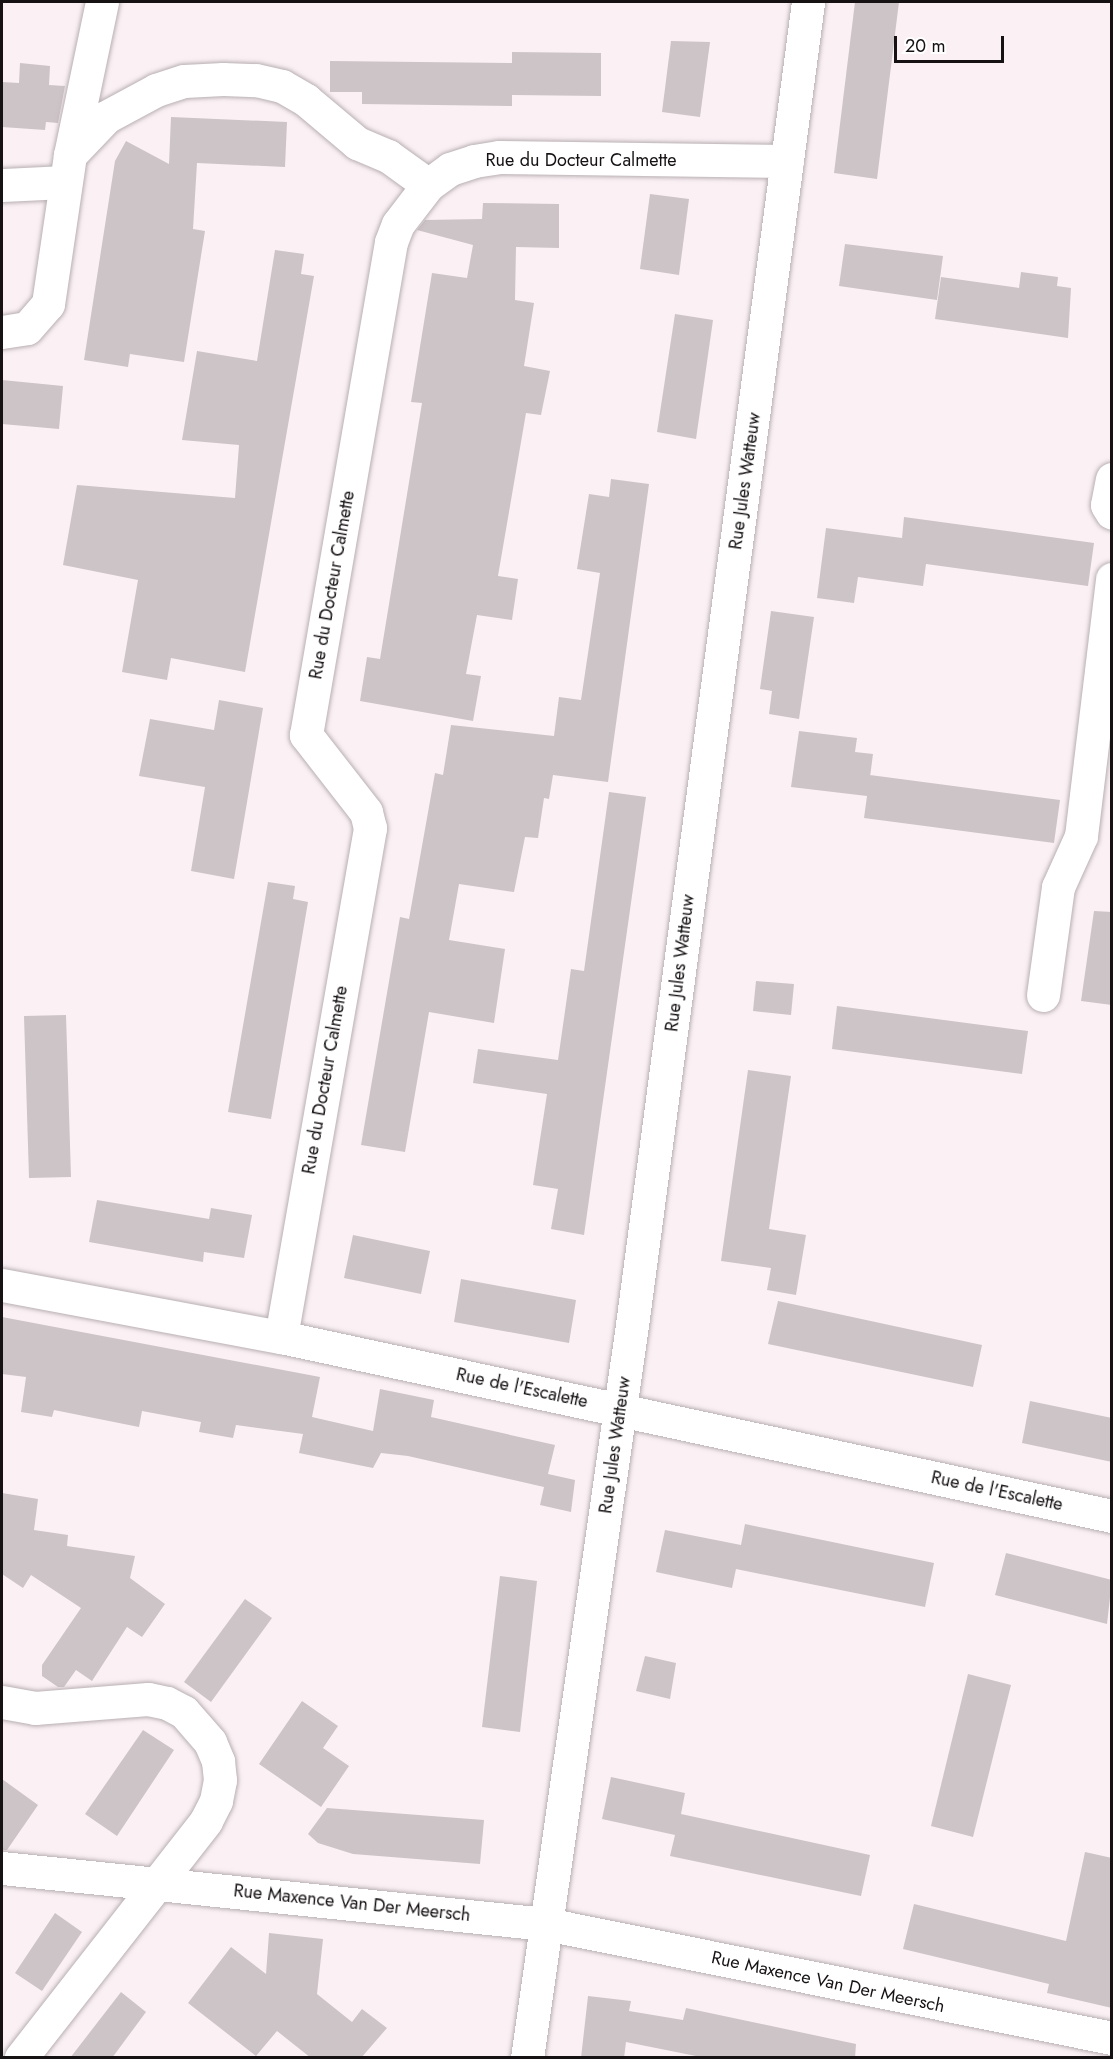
<!DOCTYPE html>
<html>
<head>
<meta charset="utf-8">
<style>
	body { margin:0 }
	#map { position:relative; width:1113px; height:2059px; overflow:hidden; background:#fbf1f5; font-family:Jost,sans-serif }
	div>[style] { position:absolute }
	.building>* { inset:0; background:#cdc4c7 }
	.roads { filter:drop-shadow(0 0 2px #b8afb2) drop-shadow(0 0 2px #b8afb2) }
	.minor>* { height:33px; margin:-16.5px; padding:0 16.5px; transform-origin:16.5px; border-radius:16.5px; background:#fff }
	span { translate:-50% -50%; white-space:nowrap; text-align:center; line-height:1.15; -webkit-text-stroke:6px #fff; paint-order:stroke }
	.street-label { font-size:18px; color:#161213 }
	.frame { position:absolute; inset:0; border:3px solid #161213; pointer-events:none }
	.scale { position:absolute; left:894px; top:36px; width:110px; height:27px; box-sizing:border-box; border:3px solid #161213; border-top:0; padding-left:8px; font-size:18px; line-height:21px; white-space:nowrap; color:#161213; -webkit-text-stroke:4px #fff; paint-order:stroke }
</style>
</head>
<body>
<div id="map">
	<div class="building">
		<div style="clip-path:polygon(855px 2px,899px 2px,877px 179px,834px 173px)"></div>
		<div style="clip-path:polygon(671px 41px,710px 42px,700px 117px,662px 112px)"></div>
		<div style="clip-path:polygon(512px 52px,601px 53px,601px 96px,512px 95px,512px 106px,362px 104px,362px 92px,330px 92px,330px 61px,512px 63px)"></div>
		<div style="clip-path:polygon(20px 63px,50px 66px,49px 85px,65px 86px,58px 123px,46px 122px,45px 130px,2px 127px,2px 82px,19px 83px)"></div>
		<div style="clip-path:polygon(171px 117px,287px 122px,285px 167px,197px 163px,193px 229px,205px 231px,184px 362px,130px 354px,128px 367px,84px 360px,115px 161px,126px 141px,169px 164px)"></div>
		<div style="clip-path:polygon(650px 194px,689px 199px,679px 275px,640px 269px)"></div>
		<div style="clip-path:polygon(483px 203px,559px 204px,559px 248px,516px 247px,515px 300px,534px 303px,524px 366px,550px 371px,541px 415px,526px 413px,498px 576px,518px 579px,512px 620px,477px 615px,466px 674px,481px 676px,473px 721px,360px 701px,367px 657px,380px 659px,422px 403px,411px 402px,432px 273px,467px 278px,473px 245px,417px 230px,425px 220px,482px 219px)"></div>
		<div style="clip-path:polygon(845px 244px,943px 256px,937px 300px,839px 286px)"></div>
		<div style="clip-path:polygon(275px 250px,304px 254px,301px 274px,314px 276px,245px 672px,171px 658px,167px 680px,122px 672px,138px 580px,63px 565px,77px 485px,235px 498px,239px 445px,182px 440px,197px 351px,257px 361px)"></div>
		<div style="clip-path:polygon(1021px 272px,1058px 277px,1057px 286px,1071px 288px,1068px 338px,935px 319px,941px 277px,1019px 288px)"></div>
		<div style="clip-path:polygon(675px 314px,713px 320px,696px 439px,657px 432px)"></div>
		<div style="clip-path:polygon(2px 380px,63px 386px,59px 429px,2px 424px)"></div>
		<div style="clip-path:polygon(611px 479px,649px 484px,608px 782px,553px 775px,549px 799px,544px 798px,538px 838px,525px 837px,514px 892px,459px 884px,449px 940px,505px 949px,494px 1023px,429px 1012px,405px 1152px,361px 1145px,400px 917px,409px 919px,435px 773px,443px 775px,451px 725px,554px 736px,559px 697px,581px 700px,600px 573px,577px 569px,589px 494px,609px 497px)"></div>
		<div style="clip-path:polygon(904px 517px,1094px 543px,1088px 586px,926px 564px,923px 586px,858px 577px,854px 603px,817px 598px,826px 528px,902px 538px)"></div>
		<div style="clip-path:polygon(771px 611px,814px 617px,799px 719px,769px 714px,772px 691px,760px 689px)"></div>
		<div style="clip-path:polygon(219px 700px,263px 708px,234px 879px,191px 871px,205px 787px,139px 776px,150px 719px,214px 730px)"></div>
		<div style="clip-path:polygon(799px 731px,857px 738px,855px 752px,873px 754px,869px 785px,870px 775px,1060px 800px,1054px 843px,864px 818px,867px 796px,791px 787px)"></div>
		<div style="clip-path:polygon(609px 792px,646px 797px,584px 1235px,551px 1229px,558px 1189px,533px 1185px,547px 1094px,473px 1083px,478px 1049px,558px 1060px,571px 969px,584px 971px)"></div>
		<div style="clip-path:polygon(268px 882px,295px 886px,293px 899px,308px 902px,271px 1119px,228px 1112px)"></div>
		<div style="clip-path:polygon(1094px 911px,1112px 912px,1112px 1005px,1081px 1001px)"></div>
		<div style="clip-path:polygon(756px 981px,794px 984px,791px 1015px,753px 1011px)"></div>
		<div style="clip-path:polygon(837px 1006px,1028px 1031px,1022px 1074px,832px 1049px)"></div>
		<div style="clip-path:polygon(66px 1015px,71px 1177px,29px 1178px,24px 1016px)"></div>
		<div style="clip-path:polygon(748px 1070px,791px 1076px,769px 1229px,806px 1235px,796px 1295px,767px 1290px,771px 1268px,721px 1261px)"></div>
		<div style="clip-path:polygon(97px 1200px,209px 1219px,211px 1208px,252px 1215px,244px 1258px,204px 1252px,203px 1262px,89px 1242px)"></div>
		<div style="clip-path:polygon(353px 1235px,430px 1251px,421px 1294px,344px 1278px)"></div>
		<div style="clip-path:polygon(461px 1279px,576px 1300px,569px 1343px,454px 1322px)"></div>
		<div style="clip-path:polygon(778px 1301px,982px 1345px,973px 1387px,768px 1344px)"></div>
		<div style="clip-path:polygon(2px 1317px,320px 1377px,312px 1417px,373px 1431px,380px 1389px,434px 1400px,431px 1417px,555px 1445px,548px 1474px,575px 1480px,571px 1512px,540px 1505px,544px 1487px,408px 1456px,381px 1453px,373px 1468px,299px 1453px,303px 1434px,236px 1425px,233px 1438px,199px 1432px,201px 1422px,142px 1411px,139px 1427px,54px 1410px,52px 1417px,21px 1412px,26px 1377px,2px 1374px)"></div>
		<div style="clip-path:polygon(1030px 1401px,1112px 1418px,1112px 1462px,1022px 1443px)"></div>
		<div style="clip-path:polygon(2px 1493px,38px 1499px,34px 1530px,68px 1535px,67px 1546px,135px 1556px,130px 1578px,165px 1604px,142px 1637px,127px 1627px,92px 1681px,76px 1670px,64px 1687px,58px 1687px,42px 1676px,42px 1665px,81px 1608px,31px 1575px,23px 1588px,2px 1574px)"></div>
		<div style="clip-path:polygon(745px 1524px,934px 1563px,925px 1607px,736px 1569px,732px 1588px,656px 1572px,665px 1530px,741px 1545px)"></div>
		<div style="clip-path:polygon(1006px 1553px,1112px 1580px,1107px 1624px,995px 1595px)"></div>
		<div style="clip-path:polygon(500px 1576px,537px 1581px,520px 1732px,482px 1727px)"></div>
		<div style="clip-path:polygon(245px 1599px,272px 1618px,211px 1702px,184px 1682px)"></div>
		<div style="clip-path:polygon(645px 1656px,676px 1663px,670px 1699px,636px 1691px)"></div>
		<div style="clip-path:polygon(968px 1674px,1011px 1685px,973px 1837px,931px 1826px)"></div>
		<div style="clip-path:polygon(302px 1701px,338px 1726px,323px 1748px,349px 1766px,321px 1807px,259px 1764px)"></div>
		<div style="clip-path:polygon(143px 1730px,174px 1750px,117px 1836px,85px 1814px)"></div>
		<div style="clip-path:polygon(611px 1777px,685px 1793px,681px 1814px,870px 1855px,861px 1896px,670px 1856px,675px 1835px,602px 1819px)"></div>
		<div style="clip-path:polygon(2px 1779px,38px 1805px,7px 1850px,2px 1850px)"></div>
		<div style="clip-path:polygon(327px 1808px,484px 1820px,480px 1864px,353px 1854px,318px 1843px,308px 1834px)"></div>
		<div style="clip-path:polygon(1085px 1852px,1112px 1858px,1112px 2008px,1047px 1993px,1049px 1984px,903px 1949px,914px 1904px,1066px 1941px)"></div>
		<div style="clip-path:polygon(55px 1913px,82px 1932px,42px 1991px,15px 1973px)"></div>
		<div style="clip-path:polygon(269px 1933px,323px 1939px,317px 1994px,352px 2022px,362px 2009px,387px 2028px,361px 2058px,311px 2058px,277px 2031px,256px 2056px,188px 2003px,231px 1947px,266px 1974px)"></div>
		<div style="clip-path:polygon(121px 1992px,146px 2012px,112px 2058px,70px 2058px)"></div>
		<div style="clip-path:polygon(588px 1996px,631px 2001px,629px 2011px,683px 2020px,686px 2008px,856px 2044px,855px 2058px,706px 2058px,626px 2042px,624px 2058px,581px 2058px)"></div>
	</div>
	<div class="roads">
		<div class="minor">
			<div style="left:70px;top:155px;width:156px;rotate:-78.2deg"></div>
			<div style="left:2px;top:185px;width:62px;rotate:-2.8deg"></div>
			<div style="left:2px;top:332px;width:25px;rotate:-9deg"></div>
			<div style="left:27px;top:328px;width:32px;rotate:-49deg"></div>
			<div style="left:48px;top:304px;width:151px;rotate:-81.6deg"></div>
			<div style="left:70px;top:155px;width:52px;rotate:-46.5deg"></div>
			<div style="left:106px;top:117px;width:57px;rotate:-28.4deg"></div>
			<div style="left:156px;top:90px;width:29px;rotate:-18deg"></div>
			<div style="left:184px;top:81px;width:39px;rotate:-3deg"></div>
			<div style="left:223px;top:79px;width:33px;rotate:2deg"></div>
			<div style="left:256px;top:80px;width:27px;rotate:13deg"></div>
			<div style="left:282px;top:86px;width:28px;rotate:30deg"></div>
			<div style="left:306px;top:100px;width:67px;rotate:40.1deg"></div>
			<div style="left:357px;top:143px;width:34px;rotate:23deg"></div>
			<div style="left:388px;top:156px;width:49px;rotate:35.9deg"></div>
			<div style="left:1112px;top:479px;width:26px;rotate:101deg"></div>
			<div style="left:1107px;top:505px;width:9px;rotate:58deg"></div>
			<div style="left:1043px;top:995px;width:109px;rotate:-82.1deg"></div>
			<div style="left:1058px;top:887px;width:56px;rotate:-65.7deg"></div>
			<div style="left:1081px;top:836px;width:259px;rotate:-83.1deg"></div>
			<div style="left:2px;top:1285px;width:284px;rotate:10.6deg"></div>
			<div style="left:281px;top:1337px;width:850px;rotate:12.16deg"></div>
			<div style="left:281px;top:1337px;width:517px;rotate:-80.08deg"></div>
			<div style="left:370px;top:828px;width:16px;rotate:-104deg"></div>
			<div style="left:366px;top:812px;width:98px;rotate:-127.9deg"></div>
			<div style="left:306px;top:735px;width:500px;rotate:-80.22deg"></div>
			<div style="left:391px;top:242px;width:19px;rotate:-69deg"></div>
			<div style="left:398px;top:224px;width:49px;rotate:-52.4deg"></div>
			<div style="left:428px;top:185px;width:27px;rotate:-36deg"></div>
			<div style="left:450px;top:169px;width:25px;rotate:-18deg"></div>
			<div style="left:474px;top:161px;width:25px;rotate:-9deg"></div>
			<div style="left:499px;top:157px;width:288px;rotate:0.8deg"></div>
			<div style="left:2px;top:1702px;width:34px;rotate:10deg"></div>
			<div style="left:35px;top:1708px;width:113px;rotate:-4.6deg"></div>
			<div style="left:148px;top:1699px;width:19px;rotate:12deg"></div>
			<div style="left:167px;top:1703px;width:19px;rotate:28deg"></div>
			<div style="left:184px;top:1712px;width:40px;rotate:49deg"></div>
			<div style="left:210px;top:1742px;width:21px;rotate:67deg"></div>
			<div style="left:218px;top:1761px;width:19px;rotate:84deg"></div>
			<div style="left:220px;top:1780px;width:21px;rotate:101deg"></div>
			<div style="left:216px;top:1801px;width:22px;rotate:117deg"></div>
			<div style="left:206px;top:1821px;width:301px;rotate:128deg"></div>
			<div style="left:2px;top:1868px;width:547px;rotate:5.88deg"></div>
			<div style="left:546px;top:1924px;width:577px;rotate:11.39deg"></div>
			<div style="left:527px;top:2058px;width:740px;rotate:-81.85deg"></div>
			<div style="left:632px;top:1325px;width:1335px;rotate:-82.42deg"></div>
		</div>
	</div>
	<div class="street-label">
		<span style="left:581px;top:160px">Rue du Docteur Calmette</span>
		<span style="left:745px;top:481px;rotate:-82deg">Rue Jules Watteuw</span>
		<span style="left:332px;top:585px;rotate:-80deg">Rue du Docteur Calmette</span>
		<span style="left:680px;top:963px;rotate:-83deg">Rue Jules Watteuw</span>
		<span style="left:325px;top:1080px;rotate:-80deg">Rue du Docteur Calmette</span>
		<span style="left:522px;top:1388px;rotate:12deg">Rue de l'Escalette</span>
		<span style="left:615px;top:1445px;rotate:-82deg">Rue Jules Watteuw</span>
		<span style="left:997px;top:1491px;rotate:12deg">Rue de l'Escalette</span>
		<span style="left:352px;top:1903px;rotate:6deg">Rue Maxence Van Der Meersch</span>
		<span style="left:828px;top:1982px;rotate:12deg">Rue Maxence Van Der Meersch</span>
	</div>
	<div class="frame"></div>
	<div class="scale">20 m</div>
</div>
</body>
</html>
